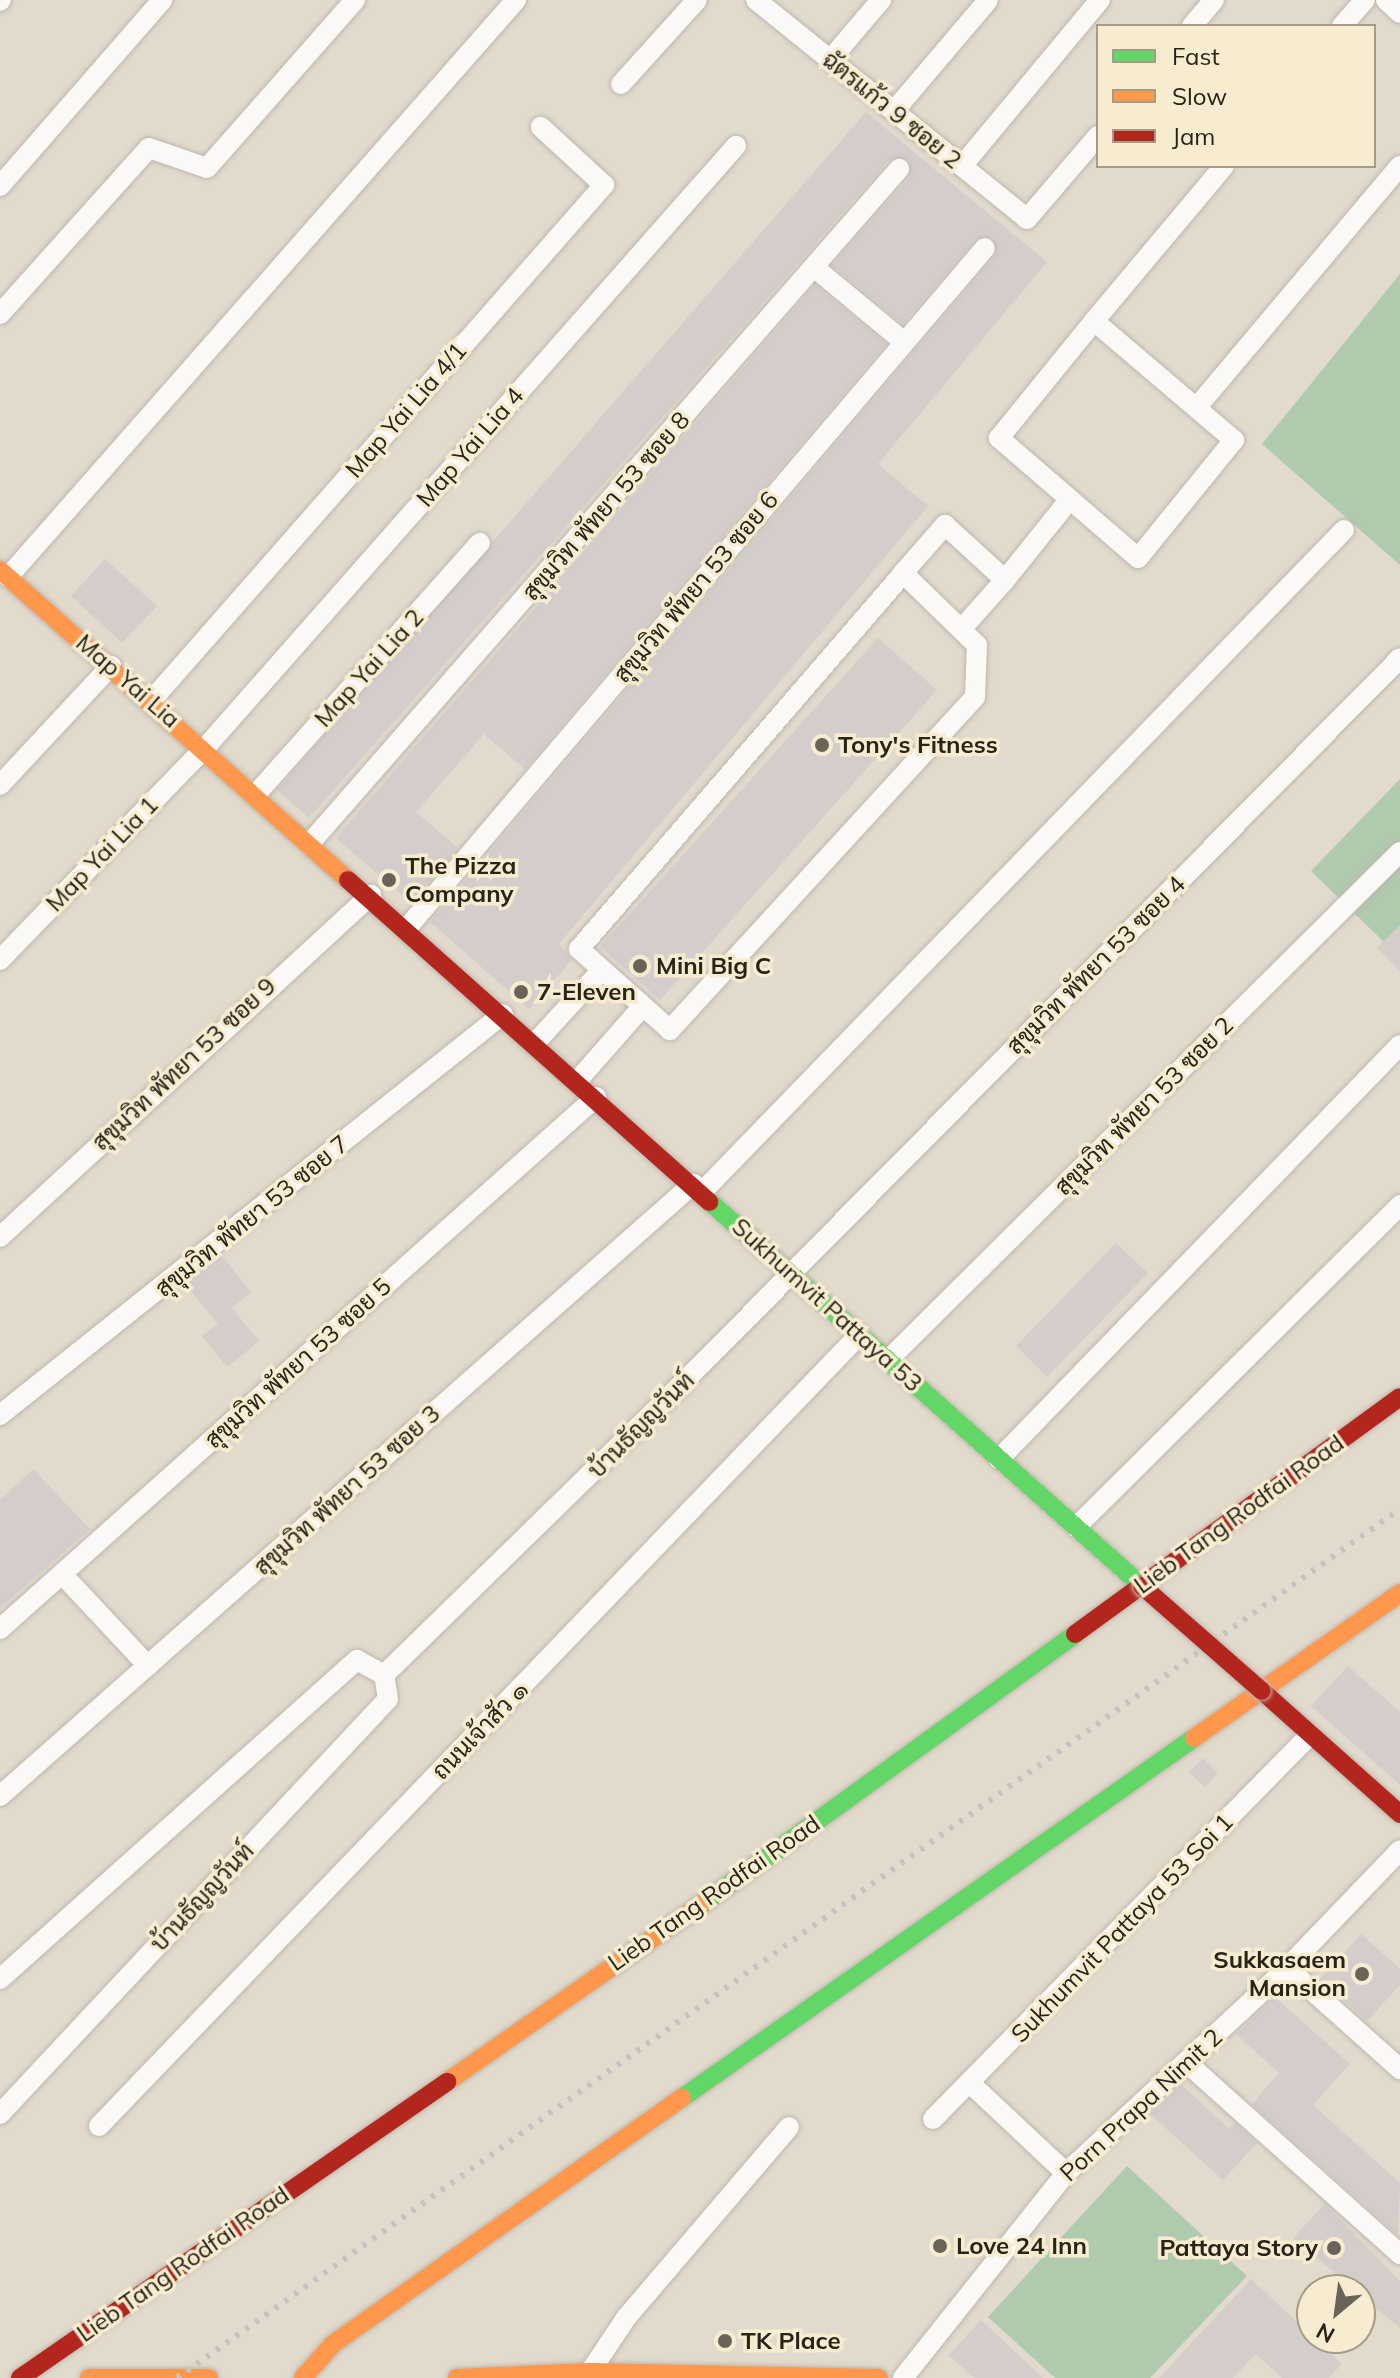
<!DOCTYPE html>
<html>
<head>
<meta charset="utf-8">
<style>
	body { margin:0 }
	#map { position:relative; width:1400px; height:2378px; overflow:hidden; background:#e2dacc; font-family:Mulish,Sarabun,sans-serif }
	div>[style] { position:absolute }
	.green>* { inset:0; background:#b0caae }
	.building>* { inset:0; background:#d5cdcc }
	.roads { filter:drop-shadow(0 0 2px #bdb7ac) drop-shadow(0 0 2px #bdb7ac) }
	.street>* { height:20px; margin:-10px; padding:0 10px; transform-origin:10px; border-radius:10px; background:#fbf9f7 }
	.fast>* { height:18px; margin:-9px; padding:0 9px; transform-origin:9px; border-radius:9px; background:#63d668 }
	.slow>* { height:18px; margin:-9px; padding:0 9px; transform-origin:9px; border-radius:9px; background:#ff974d }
	.jam>* { height:18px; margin:-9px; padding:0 9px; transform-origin:9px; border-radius:9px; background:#b3261e }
	.rail>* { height:6px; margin-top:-3px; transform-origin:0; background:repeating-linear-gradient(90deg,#c5c3bf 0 4px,transparent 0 12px) }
	.bridges { filter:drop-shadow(0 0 2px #bdb7ac) drop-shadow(0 0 2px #bdb7ac) }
	.jam-bridge>* { height:18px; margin:-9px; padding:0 9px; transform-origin:9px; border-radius:9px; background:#b3261e }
	.dots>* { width:22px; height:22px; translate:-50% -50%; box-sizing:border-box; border:4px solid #f8ecd0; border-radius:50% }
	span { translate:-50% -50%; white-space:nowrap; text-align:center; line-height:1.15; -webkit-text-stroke:7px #f8ecd0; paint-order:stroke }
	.street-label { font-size:24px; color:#29241a }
	.poi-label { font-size:24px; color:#29241a; font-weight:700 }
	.left { translate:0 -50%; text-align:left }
	.right { translate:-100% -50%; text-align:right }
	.legend { position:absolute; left:1096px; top:24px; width:280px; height:144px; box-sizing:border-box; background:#f8ecd0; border:2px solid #a59c87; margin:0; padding:10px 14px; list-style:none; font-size:24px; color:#29241a }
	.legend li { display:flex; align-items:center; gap:16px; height:40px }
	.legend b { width:40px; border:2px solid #a59c87 }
	.north { position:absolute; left:1296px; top:2274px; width:80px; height:80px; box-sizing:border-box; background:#f8ecd0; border:2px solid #a59c87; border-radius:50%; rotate:209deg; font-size:22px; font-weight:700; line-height:32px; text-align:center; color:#29241a }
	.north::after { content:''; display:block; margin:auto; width:28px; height:36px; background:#6a6458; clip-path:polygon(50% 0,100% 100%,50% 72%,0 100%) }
</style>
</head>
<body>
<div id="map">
	<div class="green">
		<div style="clip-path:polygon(1400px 274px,1400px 565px,1262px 444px)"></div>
		<div style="clip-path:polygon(1400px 779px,1400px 937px,1389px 947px,1311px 871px)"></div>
		<div style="clip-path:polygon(1127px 2166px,1247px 2276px,1150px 2378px,1055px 2378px,988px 2317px)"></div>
	</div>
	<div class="building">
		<div style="clip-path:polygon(866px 112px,1047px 262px,878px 464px,928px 506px,559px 944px,572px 960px,529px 1009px,430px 922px,995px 256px,993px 238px,976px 239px,903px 324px,832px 265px,909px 178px,908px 160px,889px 160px,309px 818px,277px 790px)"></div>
		<div style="clip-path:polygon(815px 285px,886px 344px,525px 769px,484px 734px,416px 812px,458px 848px,411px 903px,336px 838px)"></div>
		<div style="clip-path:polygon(105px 559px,157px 606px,122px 643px,71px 596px)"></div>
		<div style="clip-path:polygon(878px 638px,937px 690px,660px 1000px,600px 947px)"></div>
		<div style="clip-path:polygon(1400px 925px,1400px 971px,1377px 948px)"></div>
		<div style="clip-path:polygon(1116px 1243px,1148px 1273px,1047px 1377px,1016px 1346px)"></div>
		<div style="clip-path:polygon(221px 1255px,251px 1292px,232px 1308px,259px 1341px,227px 1367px,202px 1336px,218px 1324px,185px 1284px)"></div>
		<div style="clip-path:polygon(33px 1469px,90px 1529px,0 1608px,0 1500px)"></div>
		<div style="clip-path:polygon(1348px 1666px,1400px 1712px,1400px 1785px,1311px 1706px)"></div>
		<div style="clip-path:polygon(1203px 1758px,1218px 1773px,1205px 1787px,1189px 1772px)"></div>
		<div style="clip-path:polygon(1361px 1934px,1400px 1969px,1400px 1985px,1367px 2021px,1320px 1979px)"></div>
		<div style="clip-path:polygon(1275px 1997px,1350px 2064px,1313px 2105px,1400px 2183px,1398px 2235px,1252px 2104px,1279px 2073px,1236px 2034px)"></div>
		<div style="clip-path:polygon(1181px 2084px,1229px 2129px,1235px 2123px,1257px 2143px,1223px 2180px,1150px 2114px)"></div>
		<div style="clip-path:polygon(1325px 2204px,1400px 2281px,1400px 2328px,1293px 2238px)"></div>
		<div style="clip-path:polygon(1251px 2279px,1342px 2364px,1329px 2378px,1282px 2378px,1256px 2354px,1233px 2378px,1159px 2378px)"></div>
		<div style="clip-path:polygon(981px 2320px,1043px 2378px,974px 2378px,949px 2355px)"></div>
	</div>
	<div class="roads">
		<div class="street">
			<div style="left:756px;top:0;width:348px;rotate:38.9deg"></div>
			<div style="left:1027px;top:219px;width:109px;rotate:-49.5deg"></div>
			<div style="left:1386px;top:0;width:19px;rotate:43deg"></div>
			<div style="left:0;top:1px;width:1px;rotate:-45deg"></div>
			<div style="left:1192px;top:26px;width:34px;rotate:-50deg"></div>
			<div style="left:1342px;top:26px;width:35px;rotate:-49deg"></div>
			<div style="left:830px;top:60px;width:79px;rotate:-49.6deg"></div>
			<div style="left:621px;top:84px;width:113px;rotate:-47.9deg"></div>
			<div style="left:894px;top:111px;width:145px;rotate:-49.7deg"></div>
			<div style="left:962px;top:166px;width:216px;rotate:-50.3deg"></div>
			<div style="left:0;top:186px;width:247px;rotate:-48.9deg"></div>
			<div style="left:815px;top:268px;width:116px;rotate:39.7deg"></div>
			<div style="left:0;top:314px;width:223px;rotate:-48.1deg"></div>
			<div style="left:149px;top:148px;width:61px;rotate:19deg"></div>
			<div style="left:207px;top:168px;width:224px;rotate:-48.6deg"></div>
			<div style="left:1094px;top:321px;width:184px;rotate:40.4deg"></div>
			<div style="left:1234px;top:440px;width:152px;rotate:129.1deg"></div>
			<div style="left:1138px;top:558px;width:184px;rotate:-139.2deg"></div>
			<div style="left:999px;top:438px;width:151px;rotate:-50.9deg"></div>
			<div style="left:1094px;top:321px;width:202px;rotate:-50deg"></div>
			<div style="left:1197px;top:407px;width:315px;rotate:-49.9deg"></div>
			<div style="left:903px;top:573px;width:103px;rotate:44.2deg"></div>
			<div style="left:977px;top:645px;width:52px;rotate:92.2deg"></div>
			<div style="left:975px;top:697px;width:452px;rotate:132.5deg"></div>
			<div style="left:670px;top:1030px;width:122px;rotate:-138.3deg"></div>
			<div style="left:579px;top:949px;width:496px;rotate:-49.2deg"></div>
			<div style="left:903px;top:573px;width:64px;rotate:-48.8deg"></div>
			<div style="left:945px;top:525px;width:81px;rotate:42.5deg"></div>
			<div style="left:1005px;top:580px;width:62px;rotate:131.7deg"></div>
			<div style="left:8px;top:577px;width:769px;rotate:-48.64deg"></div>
			<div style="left:1005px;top:580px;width:102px;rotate:-51.3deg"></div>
			<div style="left:151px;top:701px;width:687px;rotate:-48.72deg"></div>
			<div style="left:604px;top:185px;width:86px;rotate:-137.4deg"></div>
			<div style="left:0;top:785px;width:163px;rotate:-47deg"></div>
			<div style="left:257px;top:793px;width:335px;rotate:-48.3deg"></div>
			<div style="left:311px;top:842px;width:894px;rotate:-48.86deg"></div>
			<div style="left:407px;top:928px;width:892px;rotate:-49.64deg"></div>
			<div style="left:0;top:960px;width:295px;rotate:-46deg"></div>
			<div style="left:205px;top:748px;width:803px;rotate:-48.59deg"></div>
			<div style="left:535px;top:1043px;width:99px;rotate:-47.5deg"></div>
			<div style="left:578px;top:1080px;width:98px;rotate:-48.7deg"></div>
			<div style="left:702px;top:1192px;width:922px;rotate:-45.88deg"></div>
			<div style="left:0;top:1237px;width:505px;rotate:-42.67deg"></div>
			<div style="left:889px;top:1359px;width:720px;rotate:-44.77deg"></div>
			<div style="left:0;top:1415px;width:643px;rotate:-38.56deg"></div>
			<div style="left:999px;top:1459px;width:576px;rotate:-45.91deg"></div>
			<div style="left:1076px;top:1527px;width:457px;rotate:-44.8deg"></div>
			<div style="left:62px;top:1574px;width:126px;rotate:46.9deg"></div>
			<div style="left:0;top:1629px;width:799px;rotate:-41.75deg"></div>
			<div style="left:384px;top:1675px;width:405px;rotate:-44.3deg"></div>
			<div style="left:674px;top:1392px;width:1032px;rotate:-45.31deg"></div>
			<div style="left:0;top:1796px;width:925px;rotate:-41.45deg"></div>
			<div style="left:1287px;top:1968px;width:152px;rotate:41.8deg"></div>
			<div style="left:0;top:1979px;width:479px;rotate:-41.8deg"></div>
			<div style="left:357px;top:1660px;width:31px;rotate:29deg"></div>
			<div style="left:1186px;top:2062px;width:288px;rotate:41.9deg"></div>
			<div style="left:970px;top:2083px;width:132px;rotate:43.2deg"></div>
			<div style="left:0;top:2114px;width:568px;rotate:-46.93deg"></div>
			<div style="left:388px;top:1699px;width:24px;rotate:-99deg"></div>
			<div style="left:933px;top:2119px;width:538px;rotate:-45.53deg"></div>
			<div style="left:99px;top:2126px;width:1098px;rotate:-46.14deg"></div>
			<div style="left:590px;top:2372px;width:65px;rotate:-56.3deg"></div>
			<div style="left:626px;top:2318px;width:251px;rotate:-49.5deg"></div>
			<div style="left:903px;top:2378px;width:262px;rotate:-51.5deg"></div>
			<div style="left:1066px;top:2173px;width:301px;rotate:-42.8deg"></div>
			<div style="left:1287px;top:1968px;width:163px;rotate:-46.2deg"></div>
		</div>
		<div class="fast">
			<div style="left:710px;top:1202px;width:578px;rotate:41.63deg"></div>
			<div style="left:701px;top:1905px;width:462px;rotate:-35.9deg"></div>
			<div style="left:682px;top:2098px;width:626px;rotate:-35.11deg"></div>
		</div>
		<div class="slow">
			<div style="left:0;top:570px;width:466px;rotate:41.7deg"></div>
			<div style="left:1194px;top:1738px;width:252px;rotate:-35.1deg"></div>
			<div style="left:447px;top:2082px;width:310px;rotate:-34.9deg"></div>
			<div style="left:89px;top:2378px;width:120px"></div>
			<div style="left:303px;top:2378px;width:45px;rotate:-48.6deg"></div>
			<div style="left:333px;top:2344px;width:427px;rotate:-35.2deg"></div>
			<div style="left:457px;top:2378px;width:133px;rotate:-2.6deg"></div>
			<div style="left:590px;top:2372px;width:289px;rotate:1.2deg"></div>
		</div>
		<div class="jam">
			<div style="left:348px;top:880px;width:484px;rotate:41.7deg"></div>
			<div style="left:1075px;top:1634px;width:402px;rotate:-36.1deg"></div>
			<div style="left:1262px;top:1691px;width:185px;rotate:41.7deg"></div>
			<div style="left:20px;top:2378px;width:520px;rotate:-34.73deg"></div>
		</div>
	</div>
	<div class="rail">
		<div style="left:177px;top:2378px;width:1500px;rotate:-35.4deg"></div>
	</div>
	<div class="bridges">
		<div class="jam-bridge">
			<div style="left:1142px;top:1586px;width:159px;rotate:41.2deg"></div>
		</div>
	</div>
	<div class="dots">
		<div style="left:822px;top:745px;background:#6a6458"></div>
		<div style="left:389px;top:880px;background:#6a6458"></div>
		<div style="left:640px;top:966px;background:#6a6458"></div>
		<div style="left:521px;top:992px;background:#6a6458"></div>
		<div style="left:1362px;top:1974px;background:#6a6458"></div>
		<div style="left:940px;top:2246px;background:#6a6458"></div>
		<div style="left:1334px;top:2248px;background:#6a6458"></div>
		<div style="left:725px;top:2341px;background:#6a6458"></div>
	</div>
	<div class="street-label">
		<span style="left:892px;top:110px;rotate:39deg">ฉัตรแก้ว 9 ซอย 2</span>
		<span style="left:406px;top:410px;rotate:-49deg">Map Yai Lia 4/1</span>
		<span style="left:470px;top:447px;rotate:-49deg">Map Yai Lia 4</span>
		<span style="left:606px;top:506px;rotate:-49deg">สุขุมวิท พัทยา 53 ซอย 8</span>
		<span style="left:696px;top:587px;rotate:-50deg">สุขุมวิท พัทยา 53 ซอย 6</span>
		<span style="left:369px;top:668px;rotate:-48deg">Map Yai Lia 2</span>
		<span style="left:128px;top:681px;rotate:41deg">Map Yai Lia</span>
		<span style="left:102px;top:854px;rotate:-46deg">Map Yai Lia 1</span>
		<span style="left:1096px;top:965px;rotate:-45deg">สุขุมวิท พัทยา 53 ซอย 4</span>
		<span style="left:184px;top:1064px;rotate:-43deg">สุขุมวิท พัทยา 53 ซอย 9</span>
		<span style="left:1144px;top:1106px;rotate:-45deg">สุขุมวิท พัทยา 53 ซอย 2</span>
		<span style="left:252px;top:1216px;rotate:-39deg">สุขุมวิท พัทยา 53 ซอย 7</span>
		<span style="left:827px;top:1305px;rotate:42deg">Sukhumvit Pattaya 53</span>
		<span style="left:298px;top:1363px;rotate:-42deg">สุขุมวิท พัทยา 53 ซอย 5</span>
		<span style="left:641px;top:1425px;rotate:-45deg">บ้านธัญญวันท์</span>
		<span style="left:347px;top:1490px;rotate:-42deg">สุขุมวิท พัทยา 53 ซอย 3</span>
		<span style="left:1239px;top:1514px;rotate:-36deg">Lieb Tang Rodfai Road</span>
		<span style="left:480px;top:1730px;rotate:-46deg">ถนนเจ้าสัว ๑</span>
		<span style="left:714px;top:1893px;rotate:-35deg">Lieb Tang Rodfai Road</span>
		<span style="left:202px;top:1897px;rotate:-47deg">บ้านธัญญวันท์</span>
		<span style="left:1122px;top:1928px;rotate:-46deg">Sukhumvit Pattaya 53 Soi 1</span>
		<span style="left:1141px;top:2105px;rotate:-43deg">Porn Prapa Nimit 2</span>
		<span style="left:183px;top:2264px;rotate:-35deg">Lieb Tang Rodfai Road</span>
	</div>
	<div class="poi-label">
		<span class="left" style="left:838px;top:745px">Tony's Fitness</span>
		<span class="left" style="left:405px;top:880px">The Pizza<br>Company</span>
		<span class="left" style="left:656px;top:966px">Mini Big C</span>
		<span class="left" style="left:537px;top:992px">7-Eleven</span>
		<span class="right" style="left:1346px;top:1974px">Sukkasaem<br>Mansion</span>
		<span class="left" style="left:956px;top:2246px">Love 24 Inn</span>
		<span class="right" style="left:1318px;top:2248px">Pattaya Story</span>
		<span class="left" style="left:741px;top:2341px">TK Place</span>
	</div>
	<ul class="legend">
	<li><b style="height:10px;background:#63d668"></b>Fast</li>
	<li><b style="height:10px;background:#ff974d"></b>Slow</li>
	<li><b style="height:10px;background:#b3261e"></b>Jam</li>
	</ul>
	<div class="north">N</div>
</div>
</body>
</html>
